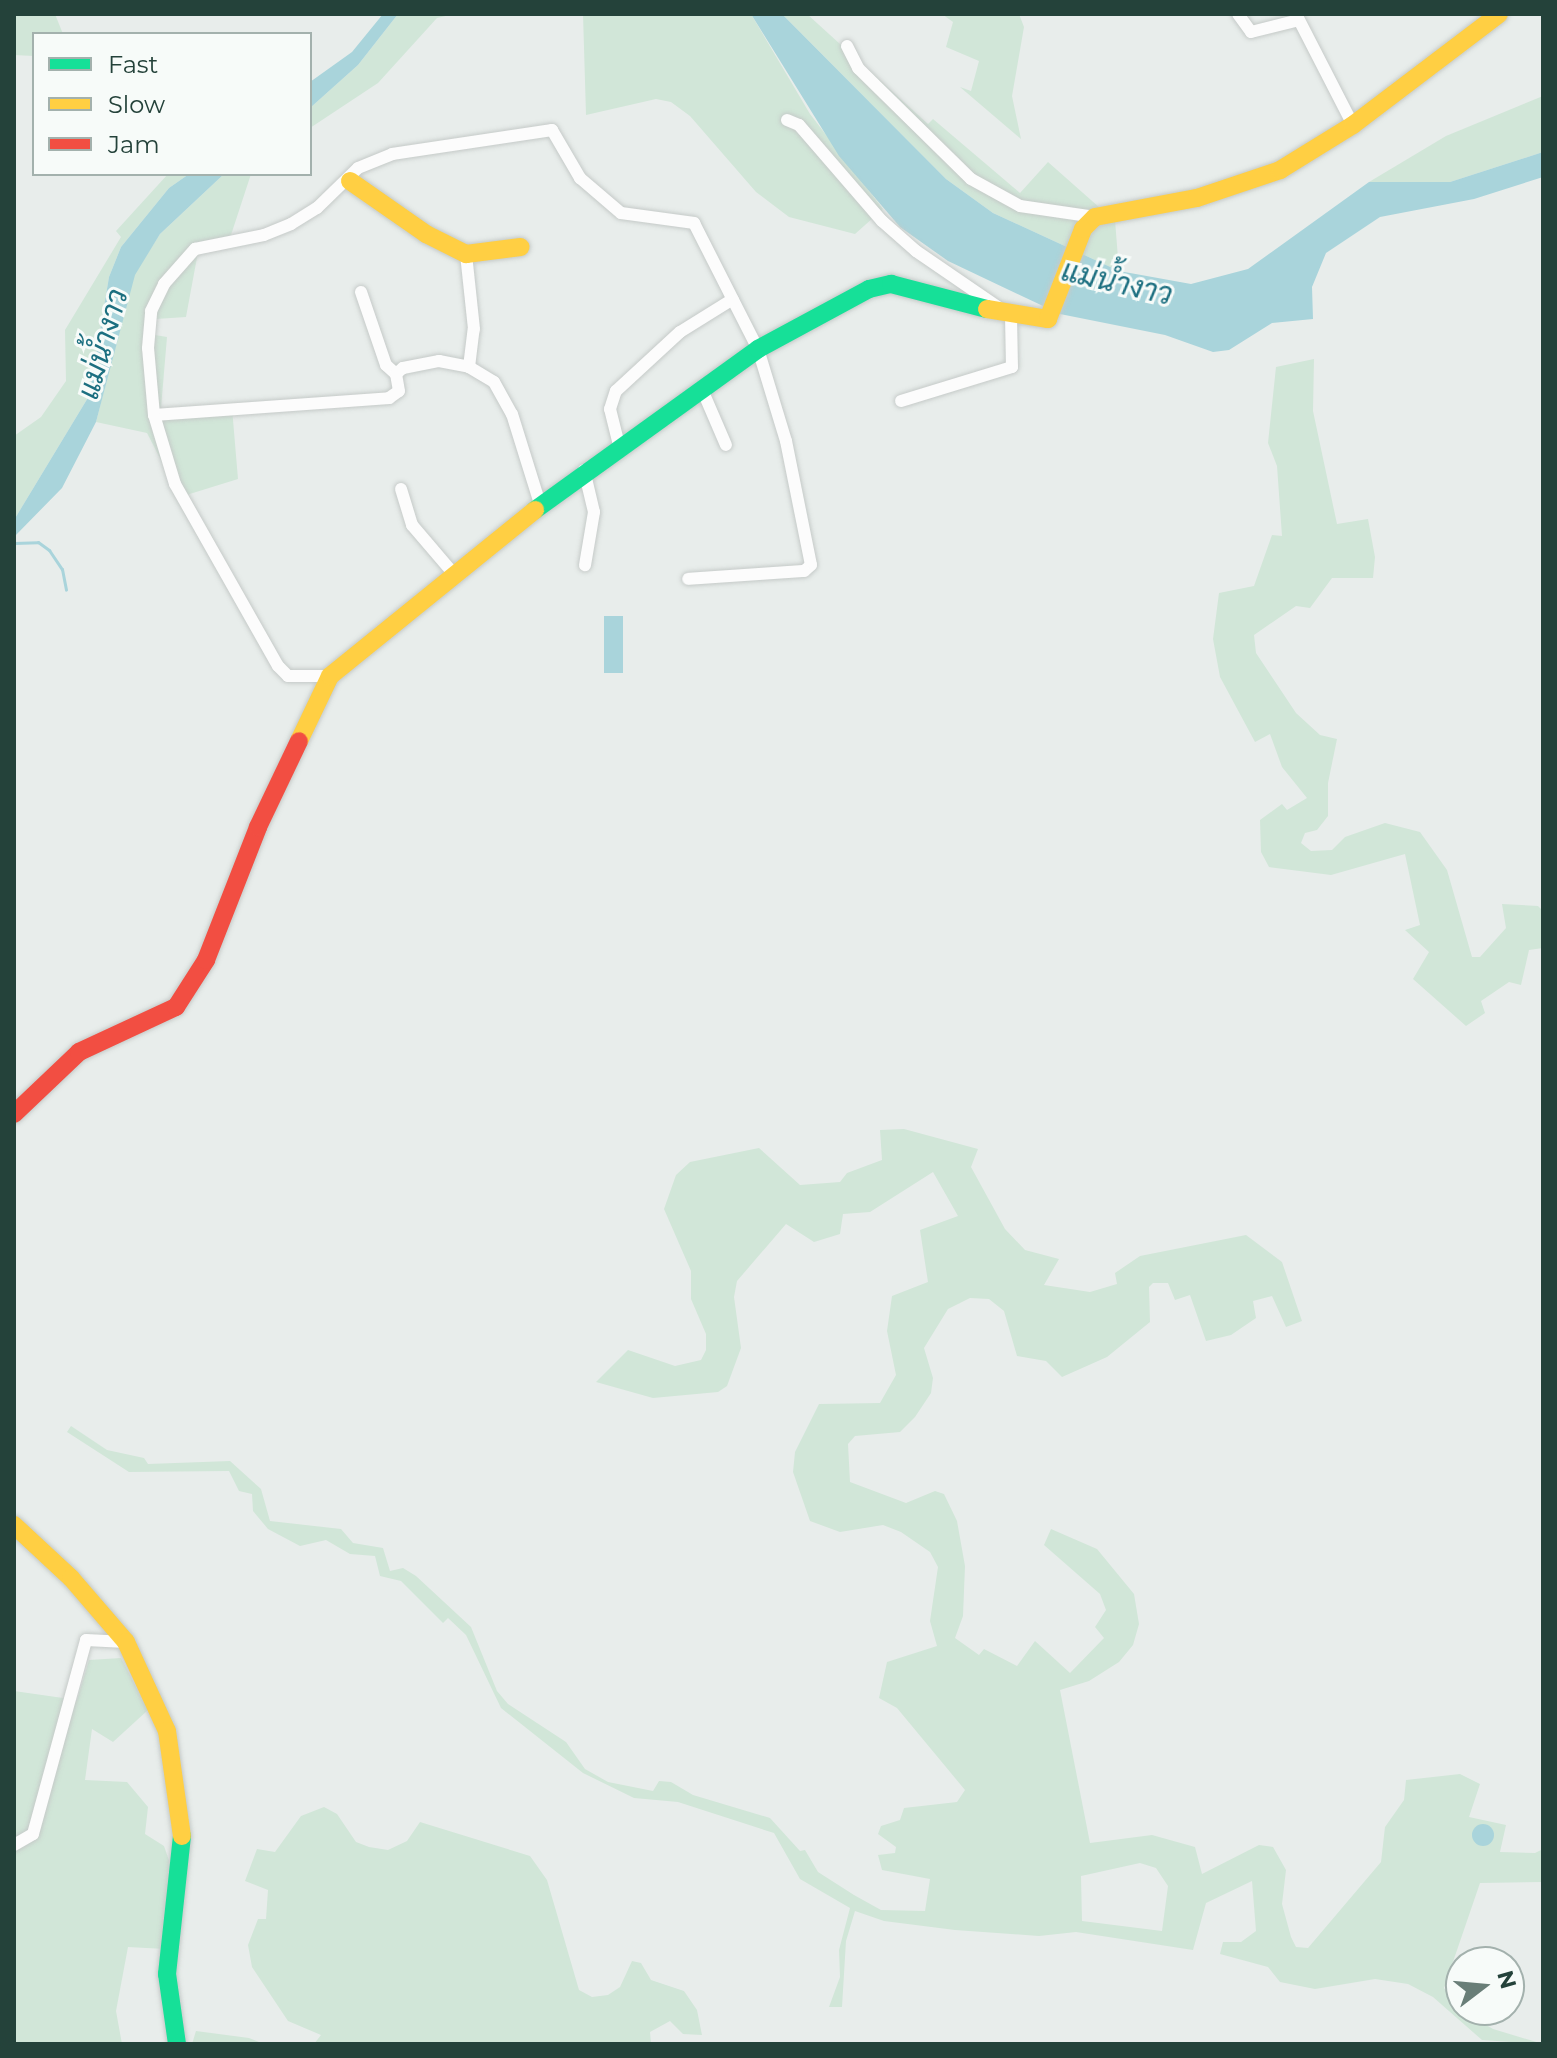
<!DOCTYPE html>
<html>
<head>
<meta charset="utf-8">
<style>
	body { margin:0 }
	#map { position:relative; width:1557px; height:2058px; overflow:hidden; background:#e8edeb; font-family:Montserrat,Sarabun,sans-serif }
	div>[style] { position:absolute }
	.green>* { inset:0; background:#d1e6d8 }
	.water>* { inset:0; background:#a9d4db }
	.round { border-radius:50% }
	.stream>* { height:3px; margin:-1.5px; padding:0 1.5px; transform-origin:1.5px; border-radius:1.5px; background:#a9d4db }
	.roads { filter:drop-shadow(0 0 2px #c5cac8) drop-shadow(0 0 2px #c5cac8) }
	.street>* { height:12px; margin:-6px; padding:0 6px; transform-origin:6px; border-radius:6px; background:#fcfcfc }
	.fast>* { height:18px; margin:-9px; padding:0 9px; transform-origin:9px; border-radius:9px; background:#16e098 }
	.slow>* { height:18px; margin:-9px; padding:0 9px; transform-origin:9px; border-radius:9px; background:#ffcf43 }
	.jam>* { height:18px; margin:-9px; padding:0 9px; transform-origin:9px; border-radius:9px; background:#f24e42 }
	span { translate:-50% -50%; white-space:nowrap; text-align:center; line-height:1.15; -webkit-text-stroke:6px #f7fbf9; paint-order:stroke }
	.water-label { font-size:30px; color:#1c6f80; font-style:italic }
	.frame { position:absolute; inset:0; border:16px solid #24423a; pointer-events:none }
	.legend { position:absolute; left:32px; top:32px; width:280px; height:144px; box-sizing:border-box; background:#f7fbf9; border:2px solid #a3b1ad; margin:0; padding:10px 14px; list-style:none; font-size:24px; color:#24423a }
	.legend li { display:flex; align-items:center; gap:16px; height:40px }
	.legend b { width:40px; border:2px solid #a3b1ad }
	.north { position:absolute; left:1445px; top:1946px; width:80px; height:80px; box-sizing:border-box; background:#f7fbf9; border:2px solid #a3b1ad; border-radius:50%; rotate:74deg; font-size:22px; font-weight:700; line-height:32px; text-align:center; color:#24423a }
	.north::after { content:''; display:block; margin:auto; width:28px; height:36px; background:#697e78; clip-path:polygon(50% 0,100% 100%,50% 72%,0 100%) }
</style>
</head>
<body>
<div id="map">
	<div class="green">
		<div style="clip-path:polygon(14px 14px,55px 14px,63px 34px,34px 34px,34px 56px,14px 55px)"></div>
		<div style="clip-path:polygon(398px 14px,454px 14px,437px 18px,378px 83px,310px 128px,310px 108px,358px 65px)"></div>
		<div style="clip-path:polygon(583px 14px,751px 14px,810px 114px,883px 209px,855px 234px,789px 217px,756px 192px,690px 116px,671px 102px,656px 99px,586px 115px)"></div>
		<div style="clip-path:polygon(782px 14px,807px 14px,928px 124px,933px 119px,1020px 193px,1048px 162px,1100px 208px,1114px 207px,1119px 271px,993px 213px,946px 179px)"></div>
		<div style="clip-path:polygon(942px 14px,1019px 14px,1024px 27px,1012px 96px,1021px 139px,960px 87px,971px 91px,979px 61px,946px 47px,953px 22px)"></div>
		<div style="clip-path:polygon(1543px 96px,1543px 152px,1450px 182px,1369px 182px,1446px 136px)"></div>
		<div style="clip-path:polygon(168px 174px,189px 174px,169px 188px,121px 247px,109px 277px,89px 396px,14px 520px,14px 436px,41px 417px,66px 381px,65px 330px,121px 237px,116px 231px)"></div>
		<div style="clip-path:polygon(224px 174px,251px 174px,231px 235px,223px 248px,198px 252px,186px 317px,156px 319px,155px 335px,167px 337px,161px 408px,232px 408px,238px 479px,180px 497px,147px 433px,96px 422px,134px 275px,160px 234px)"></div>
		<div style="clip-path:polygon(1314px 359px,1313px 411px,1337px 524px,1368px 519px,1375px 557px,1373px 578px,1332px 578px,1310px 608px,1296px 606px,1254px 635px,1256px 653px,1296px 713px,1320px 735px,1337px 739px,1328px 783px,1328px 816px,1317px 830px,1305px 833px,1301px 843px,1311px 851px,1332px 850px,1345px 837px,1385px 823px,1420px 832px,1447px 870px,1472px 957px,1480px 957px,1506px 928px,1502px 904px,1538px 906px,1543px 911px,1543px 948px,1529px 950px,1521px 985px,1509px 982px,1481px 1001px,1485px 1013px,1466px 1026px,1413px 979px,1429px 952px,1405px 930px,1420px 925px,1405px 854px,1331px 875px,1269px 867px,1261px 852px,1260px 820px,1282px 804px,1287px 810px,1307px 798px,1282px 767px,1270px 734px,1255px 742px,1220px 677px,1213px 639px,1219px 593px,1254px 586px,1272px 535px,1282px 536px,1277px 466px,1268px 443px,1276px 367px)"></div>
		<div style="clip-path:polygon(evenodd,904px 1129px,978px 1149px,971px 1167px,1005px 1229px,1025px 1250px,1059px 1259px,1044px 1285px,1090px 1292px,1117px 1284px,1115px 1273px,1140px 1256px,1246px 1235px,1282px 1262px,1302px 1321px,1286px 1327px,1272px 1296px,1253px 1301px,1256px 1318px,1231px 1335px,1206px 1341px,1190px 1295px,1175px 1300px,1168px 1283px,1153px 1283px,1149px 1287px,1150px 1322px,1107px 1357px,1062px 1377px,1046px 1361px,1017px 1356px,1004px 1311px,989px 1299px,970px 1298px,948px 1309px,924px 1348px,933px 1378px,931px 1393px,915px 1417px,900px 1432px,855px 1436px,848px 1444px,850px 1482px,906px 1503px,935px 1491px,944px 1494px,957px 1521px,965px 1566px,963px 1616px,955px 1638px,979px 1655px,984px 1649px,1017px 1666px,1035px 1641px,1070px 1673px,1104px 1638px,1095px 1627px,1106px 1610px,1100px 1594px,1044px 1545px,1051px 1529px,1097px 1549px,1134px 1594px,1139px 1624px,1133px 1645px,1119px 1662px,1089px 1681px,1060px 1690px,1090px 1843px,1152px 1835px,1195px 1847px,1202px 1874px,1259px 1845px,1273px 1847px,1286px 1870px,1282px 1904px,1291px 1937px,1296px 1947px,1308px 1948px,1381px 1862px,1385px 1827px,1404px 1800px,1406px 1780px,1460px 1774px,1480px 1784px,1469px 1817px,1506px 1825px,1500px 1852px,1535px 1853px,1543px 1849px,1543px 1882px,1480px 1883px,1444px 1988px,1461px 2010px,1493px 2029px,1543px 2044px,1482px 2040px,1433px 1997px,1408px 1984px,1375px 1979px,1315px 1989px,1280px 1982px,1268px 1967px,1220px 1954px,1223px 1942px,1241px 1942px,1256px 1931px,1252px 1881px,1206px 1903px,1193px 1950px,1076px 1932px,1039px 1936px,955px 1930px,884px 1921px,855px 1911px,846px 1941px,842px 2007px,829px 2007px,840px 1977px,839px 1950px,850px 1908px,800px 1879px,774px 1833px,678px 1802px,634px 1798px,583px 1773px,501px 1708px,466px 1635px,448px 1618px,443px 1623px,401px 1581px,380px 1576px,375px 1556px,350px 1554px,326px 1540px,300px 1546px,268px 1529px,253px 1511px,252px 1494px,239px 1491px,229px 1471px,129px 1472px,67px 1432px,71px 1426px,107px 1450px,144px 1458px,148px 1464px,230px 1461px,261px 1489px,270px 1521px,341px 1529px,353px 1543px,383px 1548px,390px 1571px,403px 1568px,416px 1576px,471px 1627px,497px 1691px,508px 1704px,566px 1742px,585px 1769px,608px 1782px,653px 1791px,659px 1781px,671px 1782px,693px 1795px,770px 1818px,800px 1851px,805px 1850px,818px 1872px,854px 1895px,881px 1910px,925px 1911px,930px 1879px,882px 1870px,878px 1855px,895px 1853px,896px 1847px,878px 1834px,881px 1826px,900px 1820px,904px 1808px,957px 1802px,965px 1790px,897px 1708px,879px 1698px,887px 1662px,937px 1646px,930px 1621px,938px 1567px,930px 1552px,901px 1532px,883px 1525px,840px 1532px,810px 1521px,793px 1472px,795px 1452px,819px 1404px,880px 1403px,896px 1375px,887px 1331px,892px 1296px,928px 1282px,920px 1230px,958px 1216px,933px 1172px,870px 1212px,843px 1214px,840px 1234px,814px 1242px,786px 1224px,737px 1281px,734px 1297px,741px 1348px,727px 1386px,718px 1392px,653px 1398px,596px 1382px,628px 1350px,675px 1366px,701px 1360px,706px 1350px,706px 1334px,691px 1299px,691px 1271px,664px 1209px,676px 1175px,690px 1162px,759px 1148px,800px 1185px,840px 1182px,847px 1173px,882px 1160px,880px 1130px,904px 1129px,1140px 1863px,1156px 1868px,1168px 1886px,1162px 1931px,1082px 1921px,1081px 1876px,1140px 1863px)"></div>
		<div style="clip-path:polygon(121px 1658px,148px 1710px,113px 1742px,92px 1729px,85px 1780px,127px 1782px,148px 1807px,145px 1834px,164px 1846px,173px 1872px,165px 1949px,128px 1947px,116px 2011px,122px 2044px,14px 2044px,14px 1691px,77px 1700px,89px 1660px)"></div>
		<div style="clip-path:polygon(324px 1807px,337px 1814px,356px 1842px,369px 1847px,388px 1850px,407px 1841px,420px 1822px,530px 1856px,547px 1880px,579px 1990px,592px 1997px,608px 1995px,620px 1987px,632px 1961px,641px 1963px,651px 1980px,684px 1991px,697px 2010px,702px 2035px,683px 2034px,670px 2021px,650px 2032px,651px 2044px,314px 2044px,321px 2035px,288px 2021px,252px 1967px,248px 1945px,258px 1919px,266px 1919px,268px 1890px,245px 1881px,257px 1849px,275px 1852px,301px 1816px)"></div>
		<div style="clip-path:polygon(196px 2031px,249px 2038px,264px 2044px,192px 2044px)"></div>
	</div>
	<div class="water">
		<div style="clip-path:polygon(383px 14px,398px 14px,358px 65px,310px 108px,310px 82px,352px 52px)"></div>
		<div style="clip-path:polygon(751px 14px,782px 14px,946px 179px,993px 213px,1119px 271px,1191px 284px,1248px 269px,1369px 182px,1450px 182px,1543px 152px,1543px 177px,1474px 199px,1380px 217px,1326px 253px,1312px 287px,1313px 319px,1272px 323px,1229px 350px,1213px 352px,1165px 335px,1060px 314px,948px 261px,900px 227px,839px 156px)"></div>
		<div style="clip-path:polygon(189px 174px,224px 174px,160px 234px,135px 275px,96px 422px,62px 488px,14px 537px,14px 520px,89px 396px,109px 277px,121px 247px,169px 188px)"></div>
		<div style="clip-path:polygon(604px 616px,623px 616px,623px 673px,604px 673px)"></div>
		<div class="round" style="left:1472px;top:1824px;width:22px;height:22px"></div>
	</div>
	<div class="stream">
		<div style="left:14px;top:543px;width:24px;rotate:-2deg"></div>
		<div style="left:38px;top:542px;width:14px;rotate:36deg"></div>
		<div style="left:49px;top:550px;width:23px;rotate:56deg"></div>
		<div style="left:62px;top:569px;width:21px;rotate:79deg"></div>
	</div>
	<div class="roads">
		<div class="street">
			<div style="left:1238px;top:14px;width:22px;rotate:54deg"></div>
			<div style="left:1251px;top:32px;width:49px;rotate:-14deg"></div>
			<div style="left:1296px;top:14px;width:125px;rotate:62.8deg"></div>
			<div style="left:847px;top:46px;width:25px;rotate:63deg"></div>
			<div style="left:858px;top:68px;width:158px;rotate:44.5deg"></div>
			<div style="left:971px;top:179px;width:56px;rotate:28.9deg"></div>
			<div style="left:1020px;top:206px;width:76px;rotate:8.3deg"></div>
			<div style="left:787px;top:120px;width:13px;rotate:23deg"></div>
			<div style="left:799px;top:125px;width:127px;rotate:49.2deg"></div>
			<div style="left:882px;top:221px;width:45px;rotate:41.4deg"></div>
			<div style="left:916px;top:251px;width:115px;rotate:34.4deg"></div>
			<div style="left:1011px;top:316px;width:51px;rotate:88.9deg"></div>
			<div style="left:1012px;top:367px;width:116px;rotate:163deg"></div>
			<div style="left:361px;top:292px;width:77px;rotate:71.1deg"></div>
			<div style="left:386px;top:365px;width:13px;rotate:42deg"></div>
			<div style="left:469px;top:367px;width:29px;rotate:31deg"></div>
			<div style="left:494px;top:382px;width:37px;rotate:61deg"></div>
			<div style="left:512px;top:414px;width:94px;rotate:72.7deg"></div>
			<div style="left:701px;top:387px;width:63px;rotate:66.7deg"></div>
			<div style="left:154px;top:415px;width:236px;rotate:-4.1deg"></div>
			<div style="left:389px;top:398px;width:12px;rotate:-35deg"></div>
			<div style="left:399px;top:391px;width:17px;rotate:-100deg"></div>
			<div style="left:396px;top:374px;width:9px;rotate:-41deg"></div>
			<div style="left:403px;top:368px;width:37px;rotate:-11deg"></div>
			<div style="left:439px;top:361px;width:31px;rotate:11deg"></div>
			<div style="left:469px;top:367px;width:38px;rotate:-83deg"></div>
			<div style="left:474px;top:329px;width:75px;rotate:-96.1deg"></div>
			<div style="left:619px;top:445px;width:37px;rotate:-104deg"></div>
			<div style="left:610px;top:409px;width:19px;rotate:-72deg"></div>
			<div style="left:616px;top:391px;width:87px;rotate:-42.7deg"></div>
			<div style="left:680px;top:332px;width:62px;rotate:-31.9deg"></div>
			<div style="left:584px;top:470px;width:43px;rotate:76.6deg"></div>
			<div style="left:594px;top:512px;width:54px;rotate:99.6deg"></div>
			<div style="left:401px;top:489px;width:38px;rotate:73deg"></div>
			<div style="left:412px;top:525px;width:63px;rotate:49.5deg"></div>
			<div style="left:330px;top:676px;width:42px;rotate:180deg"></div>
			<div style="left:288px;top:676px;width:14px;rotate:-135deg"></div>
			<div style="left:278px;top:666px;width:209px;rotate:-119.5deg"></div>
			<div style="left:175px;top:484px;width:72px;rotate:-106.9deg"></div>
			<div style="left:154px;top:415px;width:67px;rotate:-95.1deg"></div>
			<div style="left:148px;top:348px;width:37px;rotate:-85deg"></div>
			<div style="left:151px;top:311px;width:30px;rotate:-64deg"></div>
			<div style="left:164px;top:284px;width:47px;rotate:-48.5deg"></div>
			<div style="left:195px;top:249px;width:70px;rotate:-11.5deg"></div>
			<div style="left:264px;top:235px;width:29px;rotate:-22deg"></div>
			<div style="left:291px;top:224px;width:31px;rotate:-32deg"></div>
			<div style="left:317px;top:208px;width:57px;rotate:-44.3deg"></div>
			<div style="left:358px;top:168px;width:37px;rotate:-22deg"></div>
			<div style="left:392px;top:154px;width:162px;rotate:-8.5deg"></div>
			<div style="left:552px;top:130px;width:56px;rotate:59.7deg"></div>
			<div style="left:580px;top:178px;width:54px;rotate:40.5deg"></div>
			<div style="left:621px;top:213px;width:74px;rotate:7.8deg"></div>
			<div style="left:694px;top:223px;width:141px;rotate:63.1deg"></div>
			<div style="left:758px;top:349px;width:96px;rotate:73.1deg"></div>
			<div style="left:786px;top:441px;width:126px;rotate:78.6deg"></div>
			<div style="left:811px;top:565px;width:9px;rotate:139deg"></div>
			<div style="left:804px;top:571px;width:116px;rotate:176.1deg"></div>
			<div style="left:14px;top:1845px;width:22px;rotate:-30deg"></div>
			<div style="left:33px;top:1834px;width:201px;rotate:-74.7deg"></div>
			<div style="left:86px;top:1640px;width:40px;rotate:2.9deg"></div>
		</div>
		<div class="fast">
			<div style="left:535px;top:510px;width:275px;rotate:-35.8deg"></div>
			<div style="left:758px;top:349px;width:126px;rotate:-28.4deg"></div>
			<div style="left:869px;top:289px;width:23px;rotate:-13deg"></div>
			<div style="left:891px;top:284px;width:99px;rotate:14.6deg"></div>
			<div style="left:177px;top:2044px;width:71px;rotate:-98.1deg"></div>
			<div style="left:167px;top:1974px;width:139px;rotate:-83.8deg"></div>
		</div>
		<div class="slow">
			<div style="left:350px;top:181px;width:93px;rotate:34.9deg"></div>
			<div style="left:426px;top:234px;width:45px;rotate:26.6deg"></div>
			<div style="left:466px;top:254px;width:55px;rotate:-7.3deg"></div>
			<div style="left:987px;top:309px;width:62px;rotate:9.3deg"></div>
			<div style="left:1048px;top:319px;width:97px;rotate:-68.7deg"></div>
			<div style="left:1083px;top:229px;width:17px;rotate:-45deg"></div>
			<div style="left:1095px;top:217px;width:104px;rotate:-10.6deg"></div>
			<div style="left:1197px;top:198px;width:88px;rotate:-18.6deg"></div>
			<div style="left:1280px;top:170px;width:86px;rotate:-31.7deg"></div>
			<div style="left:1353px;top:125px;width:183px;rotate:-37.2deg"></div>
			<div style="left:299px;top:741px;width:72px;rotate:-64.5deg"></div>
			<div style="left:330px;top:676px;width:264px;rotate:-39deg"></div>
			<div style="left:14px;top:1525px;width:78px;rotate:42.9deg"></div>
			<div style="left:71px;top:1578px;width:84px;rotate:49.3deg"></div>
			<div style="left:126px;top:1642px;width:98px;rotate:65.3deg"></div>
			<div style="left:167px;top:1731px;width:106px;rotate:81.9deg"></div>
		</div>
		<div class="jam">
			<div style="left:14px;top:1114px;width:90px;rotate:-43.6deg"></div>
			<div style="left:79px;top:1052px;width:107px;rotate:-24.9deg"></div>
			<div style="left:176px;top:1007px;width:56px;rotate:-57.4deg"></div>
			<div style="left:206px;top:960px;width:143px;rotate:-68.6deg"></div>
			<div style="left:258px;top:827px;width:95px;rotate:-64.5deg"></div>
		</div>
	</div>
	<div class="water-label">
		<span style="left:1117px;top:283px;rotate:13deg">แม่น้ำงาว</span>
		<span style="left:103px;top:344px;rotate:-74deg">แม่น้ำงาว</span>
	</div>
	<div class="frame"></div>
	<ul class="legend">
	<li><b style="height:10px;background:#16e098"></b>Fast</li>
	<li><b style="height:10px;background:#ffcf43"></b>Slow</li>
	<li><b style="height:10px;background:#f24e42"></b>Jam</li>
	</ul>
	<div class="north">N</div>
</div>
</body>
</html>
